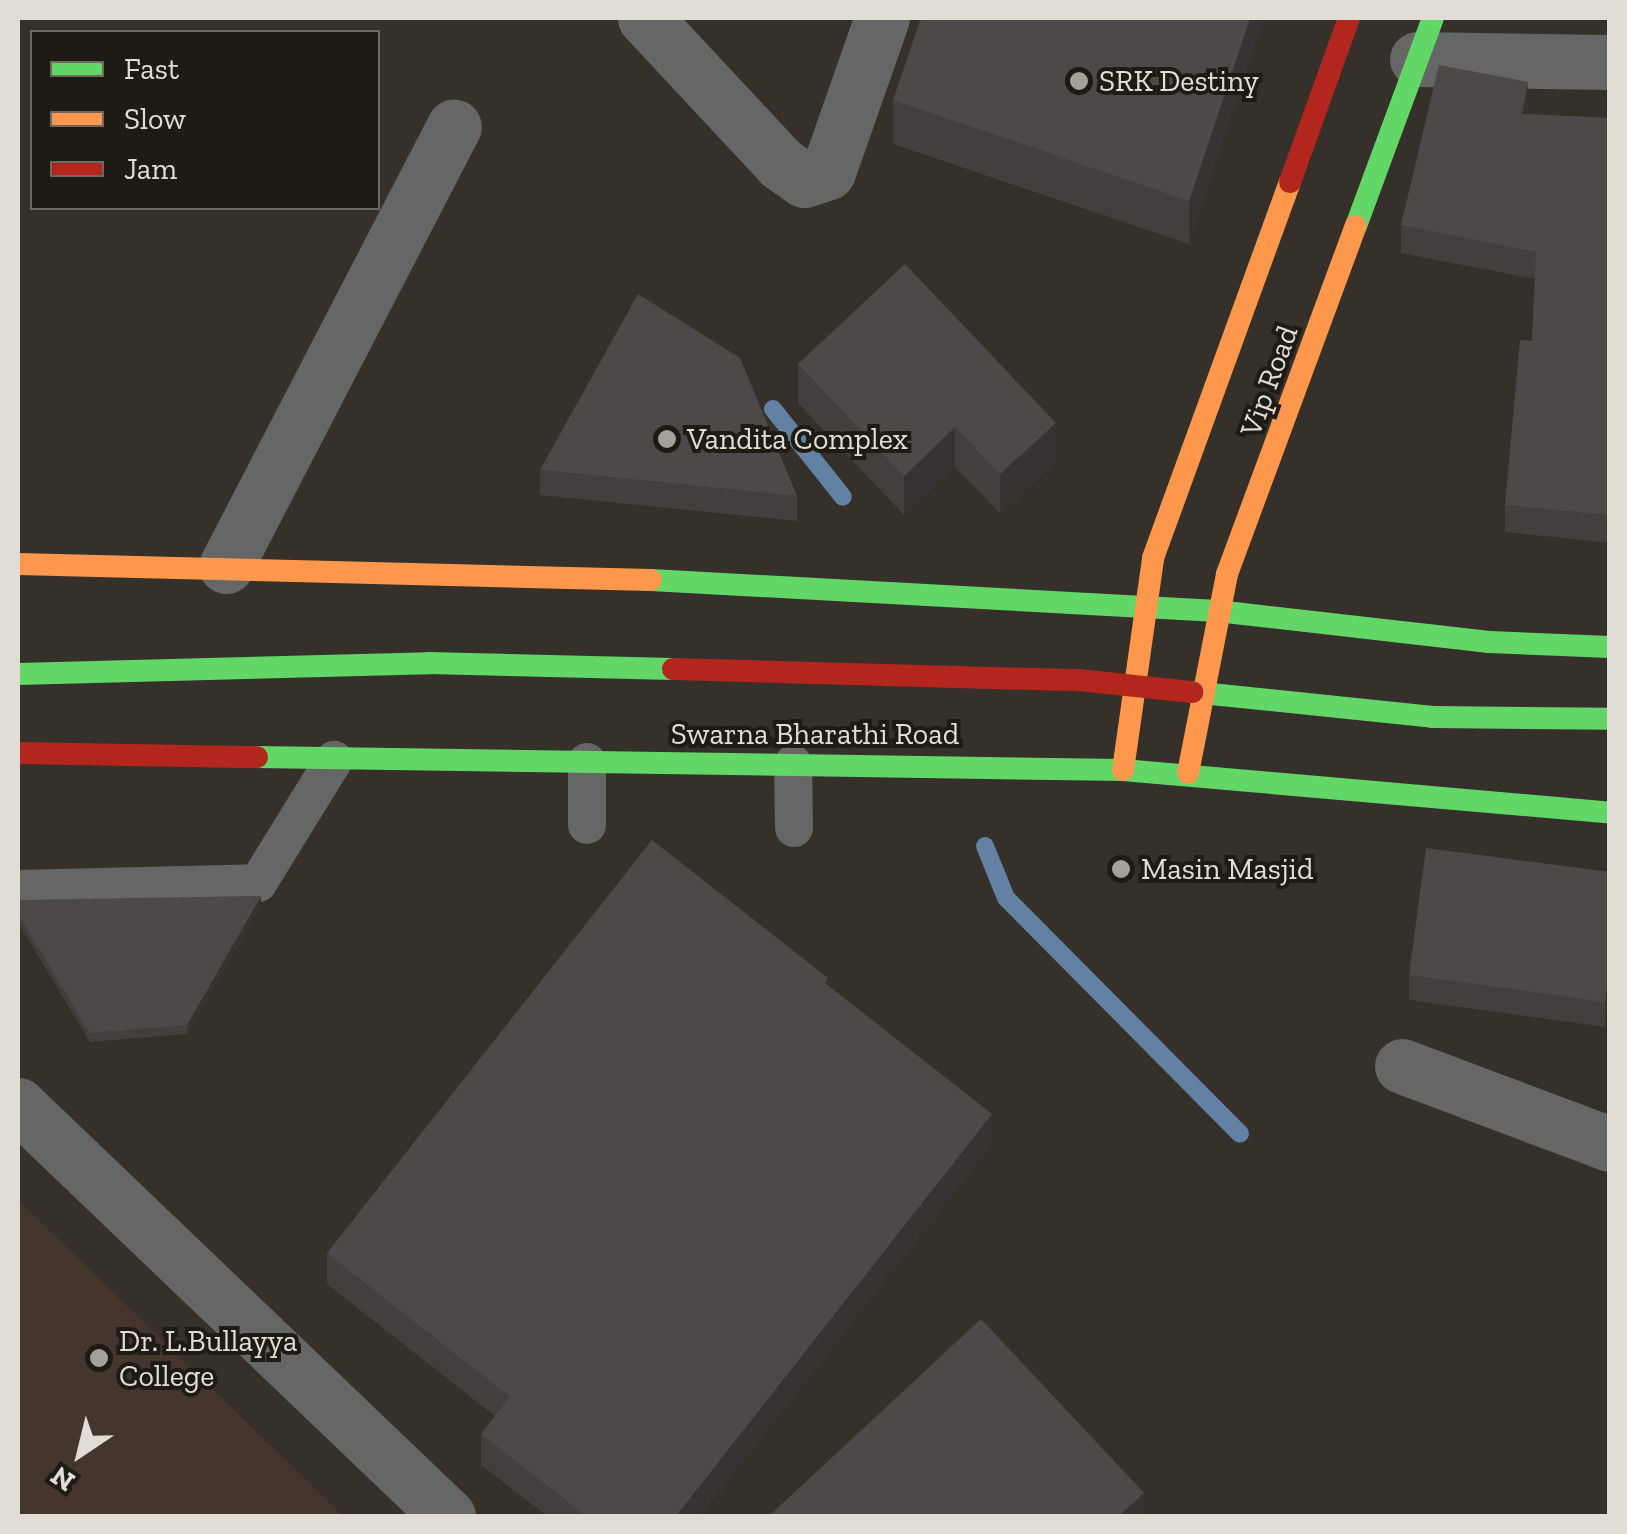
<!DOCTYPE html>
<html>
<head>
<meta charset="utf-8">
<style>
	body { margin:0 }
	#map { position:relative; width:1627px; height:1534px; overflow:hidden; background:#35312a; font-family:"Zilla Slab",serif }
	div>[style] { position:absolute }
	.education>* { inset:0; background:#45362d }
	.stream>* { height:18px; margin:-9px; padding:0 9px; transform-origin:9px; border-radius:9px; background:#6281a3 }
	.lane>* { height:38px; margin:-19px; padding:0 19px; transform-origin:19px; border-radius:19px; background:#646765 }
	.street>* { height:55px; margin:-27.5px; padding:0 27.5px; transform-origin:27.5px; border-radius:27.5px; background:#646765 }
	.fast>* { height:22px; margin:-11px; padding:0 11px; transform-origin:11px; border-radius:11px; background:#63d668 }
	.slow>* { height:22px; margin:-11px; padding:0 11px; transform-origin:11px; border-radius:11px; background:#ff974d }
	.jam>* { height:22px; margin:-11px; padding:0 11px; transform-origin:11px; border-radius:11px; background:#b3261e }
	.wall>* { inset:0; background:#423f3e }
	.shaded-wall>* { inset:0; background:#363332 }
	.building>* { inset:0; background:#4d4948 }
	.dots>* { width:28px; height:28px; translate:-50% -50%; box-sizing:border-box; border:5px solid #1e1b15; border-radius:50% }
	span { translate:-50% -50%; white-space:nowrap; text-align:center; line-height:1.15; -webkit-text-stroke:8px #1e1b15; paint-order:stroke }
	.poi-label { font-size:30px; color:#e1ddd4 }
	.left { translate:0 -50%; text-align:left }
	.street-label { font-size:30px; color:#e1ddd4 }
	.frame { position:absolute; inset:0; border:20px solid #e1ddd4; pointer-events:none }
	.legend { position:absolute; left:30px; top:30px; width:350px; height:180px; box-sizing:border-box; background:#1e1b15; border:2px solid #6c6961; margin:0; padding:12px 18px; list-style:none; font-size:30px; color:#e1ddd4 }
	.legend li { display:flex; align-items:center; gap:20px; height:50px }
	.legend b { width:50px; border:2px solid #6c6961 }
	.north { position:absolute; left:30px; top:1404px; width:100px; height:100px; -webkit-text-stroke:8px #1e1b15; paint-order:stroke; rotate:215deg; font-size:28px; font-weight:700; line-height:40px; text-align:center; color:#e1ddd4 }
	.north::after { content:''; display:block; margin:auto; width:35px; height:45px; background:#e1ddd4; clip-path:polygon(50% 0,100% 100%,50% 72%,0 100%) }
</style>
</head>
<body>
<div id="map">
	<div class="education">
		<div style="clip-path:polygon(18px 1200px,343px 1516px,18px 1516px)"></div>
	</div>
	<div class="stream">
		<div style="left:773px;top:409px;width:112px;rotate:51.5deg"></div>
		<div style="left:985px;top:846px;width:56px;rotate:68deg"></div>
		<div style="left:1006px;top:898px;width:332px;rotate:45.2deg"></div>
	</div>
	<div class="lane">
		<div style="left:587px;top:762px;width:63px;rotate:90deg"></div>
		<div style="left:793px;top:764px;width:64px;rotate:89.1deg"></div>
		<div style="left:18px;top:889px;width:240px;rotate:-1.4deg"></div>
		<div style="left:258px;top:883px;width:145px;rotate:-58.3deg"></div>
	</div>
	<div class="street">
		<div style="left:645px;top:18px;width:198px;rotate:47deg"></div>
		<div style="left:780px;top:163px;width:29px;rotate:35deg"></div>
		<div style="left:804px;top:180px;width:25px;rotate:-18deg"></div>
		<div style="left:828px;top:172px;width:163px;rotate:-70.7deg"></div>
		<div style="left:1417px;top:59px;width:193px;rotate:0.9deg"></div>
		<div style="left:226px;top:566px;width:495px;rotate:-62.6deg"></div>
		<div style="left:1402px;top:1066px;width:222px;rotate:20.6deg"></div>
		<div style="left:18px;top:1105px;width:595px;rotate:43.71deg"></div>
	</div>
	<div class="fast">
		<div style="left:1356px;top:226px;width:222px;rotate:-69.7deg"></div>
		<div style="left:651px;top:580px;width:567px;rotate:3.13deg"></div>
		<div style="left:1217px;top:611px;width:274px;rotate:6.5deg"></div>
		<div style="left:1489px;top:642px;width:121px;rotate:2.4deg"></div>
		<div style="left:18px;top:674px;width:411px;rotate:-1.5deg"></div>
		<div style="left:429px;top:663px;width:244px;rotate:1.4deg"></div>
		<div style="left:1192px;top:692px;width:242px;rotate:5.9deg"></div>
		<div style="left:1433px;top:717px;width:177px;rotate:0.6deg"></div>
		<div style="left:257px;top:757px;width:866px;rotate:0.86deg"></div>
		<div style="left:1123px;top:770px;width:489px;rotate:5deg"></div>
	</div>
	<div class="slow">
		<div style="left:18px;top:564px;width:633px;rotate:1.45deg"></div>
		<div style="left:1123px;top:770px;width:214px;rotate:-81.9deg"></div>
		<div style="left:1153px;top:558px;width:400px;rotate:-70deg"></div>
		<div style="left:1188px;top:773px;width:203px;rotate:-78.9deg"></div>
		<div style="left:1227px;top:574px;width:371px;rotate:-69.7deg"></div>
	</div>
	<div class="jam">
		<div style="left:1290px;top:182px;width:174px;rotate:-70.2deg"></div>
		<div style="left:673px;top:669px;width:406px;rotate:1.6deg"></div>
		<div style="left:1079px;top:680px;width:114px;rotate:6.1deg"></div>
		<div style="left:18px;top:753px;width:239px;rotate:1deg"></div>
	</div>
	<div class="wall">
		<div style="clip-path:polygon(1264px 18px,1189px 244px,893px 144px,893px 100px)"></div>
		<div style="clip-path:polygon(1528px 110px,1527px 114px,1610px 118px,1610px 543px,1505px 532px,1505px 505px,1532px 341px,1535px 279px,1401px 253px,1401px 225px)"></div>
		<div style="clip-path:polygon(798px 364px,1056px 462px,1000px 513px,955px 467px,904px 515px,798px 403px)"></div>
		<div style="clip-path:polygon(540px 470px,797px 496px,797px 521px,540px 495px)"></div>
		<div style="clip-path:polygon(1610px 872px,1610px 990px,1605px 1027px,1409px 1000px,1409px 975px)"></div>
		<div style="clip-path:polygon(18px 900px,261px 905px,187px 1034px,90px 1042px,18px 922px)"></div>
		<div style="clip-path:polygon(828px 985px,992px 1145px,700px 1516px,547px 1516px,481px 1465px,481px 1434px,495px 1416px,327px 1284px,327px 1253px)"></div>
	</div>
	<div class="shaded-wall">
		<div style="clip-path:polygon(1250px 18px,1264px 18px,1189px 244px,1189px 201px)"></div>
		<div style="clip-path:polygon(1528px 82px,1528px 110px,1522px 141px,1522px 114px)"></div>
		<div style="clip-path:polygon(1056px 423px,1056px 462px,1000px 513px,1000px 474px)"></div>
		<div style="clip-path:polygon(955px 427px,955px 467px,904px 515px,904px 476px)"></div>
		<div style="clip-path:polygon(261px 896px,261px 905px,187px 1034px,187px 1025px)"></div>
		<div style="clip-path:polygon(1610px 965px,1610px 990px,1605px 1027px,1605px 1002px)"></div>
		<div style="clip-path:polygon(992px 1114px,992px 1145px,700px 1516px,676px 1516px)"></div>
		<div style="clip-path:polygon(1144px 1493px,1144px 1516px,1119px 1516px)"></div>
	</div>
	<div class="building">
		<div style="clip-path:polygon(921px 18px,1250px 18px,1189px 201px,893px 100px)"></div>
		<div style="clip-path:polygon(1439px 65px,1528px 82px,1522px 114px,1610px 118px,1610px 515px,1505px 505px,1520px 340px,1532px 341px,1536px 252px,1401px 225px)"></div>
		<div style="clip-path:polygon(905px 264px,1056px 423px,1000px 474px,955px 427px,904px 476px,798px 364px)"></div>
		<div style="clip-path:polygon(638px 294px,740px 358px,797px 496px,540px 470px)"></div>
		<div style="clip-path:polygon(652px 840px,828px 978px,825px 983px,992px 1114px,676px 1516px,586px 1516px,481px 1434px,510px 1397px,327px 1253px)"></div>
		<div style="clip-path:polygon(1426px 848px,1610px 872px,1610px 965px,1605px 1002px,1409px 975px)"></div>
		<div style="clip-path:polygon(261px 896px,187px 1025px,90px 1033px,18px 913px,18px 900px)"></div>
		<div style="clip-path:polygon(981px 1319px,1144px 1493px,1119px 1516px,769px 1516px)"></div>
	</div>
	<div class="dots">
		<div style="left:1079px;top:81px;background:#a5a198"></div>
		<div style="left:667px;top:439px;background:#a5a198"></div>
		<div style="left:1121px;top:869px;background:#a5a198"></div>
		<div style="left:99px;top:1358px;background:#a5a198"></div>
	</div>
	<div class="poi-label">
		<span class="left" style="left:1099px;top:81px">SRK Destiny</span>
		<span class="left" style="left:687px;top:439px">Vandita Complex</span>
		<span class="left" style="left:1141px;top:869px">Masin Masjid</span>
		<span class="left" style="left:119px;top:1358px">Dr. L.Bullayya<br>College</span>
	</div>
	<div class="street-label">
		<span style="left:1269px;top:381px;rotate:-70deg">Vip Road</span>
		<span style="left:815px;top:734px">Swarna Bharathi Road</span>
	</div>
	<div class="frame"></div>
	<ul class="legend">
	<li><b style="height:12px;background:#63d668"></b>Fast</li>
	<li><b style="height:12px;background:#ff974d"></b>Slow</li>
	<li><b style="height:12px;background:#b3261e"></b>Jam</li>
	</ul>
	<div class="north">N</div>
</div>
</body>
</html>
